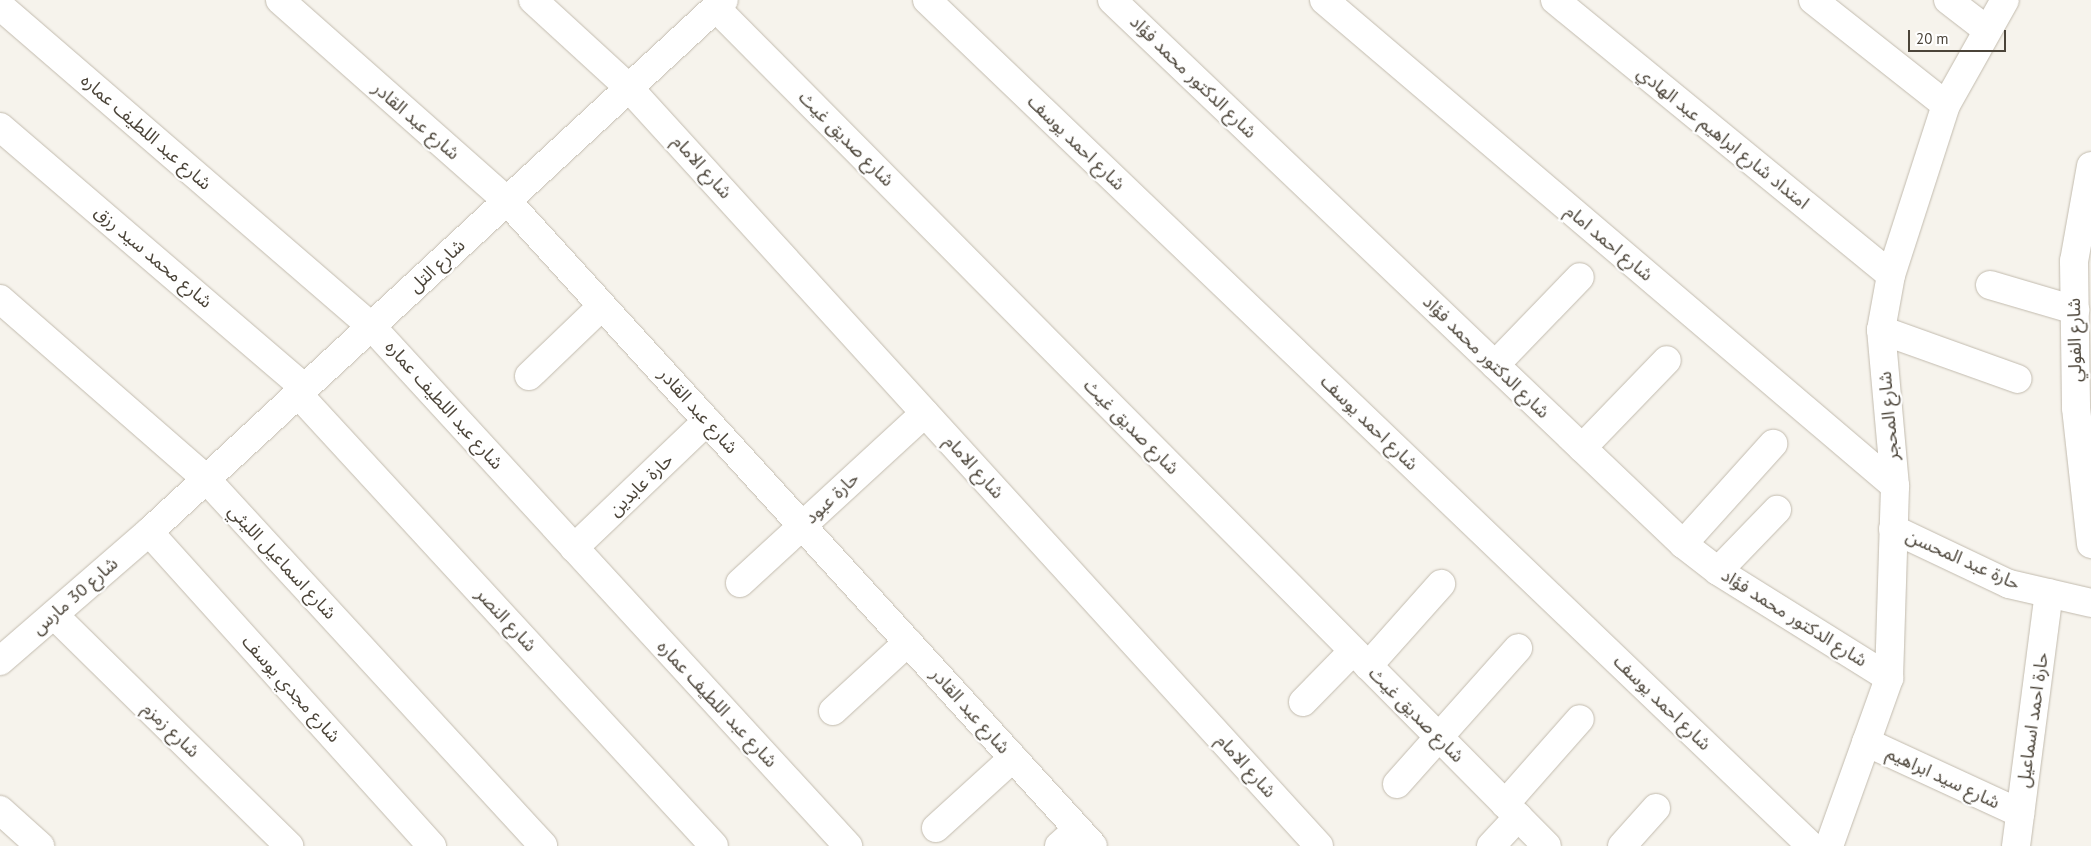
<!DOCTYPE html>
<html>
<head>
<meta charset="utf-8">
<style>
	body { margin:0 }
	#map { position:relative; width:2091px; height:846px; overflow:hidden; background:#f6f3ec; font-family:"PT Sans","Noto Sans Arabic",sans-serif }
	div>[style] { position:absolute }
	.roads { filter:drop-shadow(0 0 1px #c2bbae) drop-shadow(0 0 1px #c2bbae) }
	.minor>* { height:28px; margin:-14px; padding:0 14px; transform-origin:14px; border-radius:14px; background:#fff }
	span { translate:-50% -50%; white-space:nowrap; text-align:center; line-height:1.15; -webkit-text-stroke:4.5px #fff; paint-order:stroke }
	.street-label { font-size:18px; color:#4b4439 }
	.scale { position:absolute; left:1908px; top:30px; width:98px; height:22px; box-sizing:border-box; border:2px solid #4b4439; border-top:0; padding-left:6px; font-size:15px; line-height:18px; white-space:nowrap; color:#4b4439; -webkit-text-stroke:4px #fff; paint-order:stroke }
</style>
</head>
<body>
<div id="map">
	<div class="roads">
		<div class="minor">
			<div style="left:280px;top:0;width:303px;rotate:41.5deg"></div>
			<div style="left:507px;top:201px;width:871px;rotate:47.74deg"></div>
			<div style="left:533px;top:0;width:130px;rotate:42.5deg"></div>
			<div style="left:629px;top:88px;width:1025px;rotate:47.69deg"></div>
			<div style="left:927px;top:0;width:1224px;rotate:43.74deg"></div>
			<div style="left:1112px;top:0;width:789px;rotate:43.61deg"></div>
			<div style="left:1683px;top:544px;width:44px;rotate:37.6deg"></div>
			<div style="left:1718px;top:571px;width:202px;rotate:32deg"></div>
			<div style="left:1324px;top:0;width:750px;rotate:40.4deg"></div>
			<div style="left:1555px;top:0;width:434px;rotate:39.3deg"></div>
			<div style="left:1813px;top:0;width:169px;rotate:38.3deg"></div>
			<div style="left:1948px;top:0;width:49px;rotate:37.6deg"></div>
			<div style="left:0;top:6px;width:490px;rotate:40.8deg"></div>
			<div style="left:371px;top:326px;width:706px;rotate:47.47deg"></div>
			<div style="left:716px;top:8px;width:1180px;rotate:45.24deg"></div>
			<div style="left:0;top:127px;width:401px;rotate:40.6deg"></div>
			<div style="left:2091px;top:166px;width:97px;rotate:100.1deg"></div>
			<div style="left:2074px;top:261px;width:147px;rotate:89.2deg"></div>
			<div style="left:2076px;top:408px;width:137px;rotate:83.7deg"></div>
			<div style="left:1990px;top:285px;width:89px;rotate:16.4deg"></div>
			<div style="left:0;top:299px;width:274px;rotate:41.1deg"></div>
			<div style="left:206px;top:479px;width:498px;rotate:47.4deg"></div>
			<div style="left:1881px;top:330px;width:145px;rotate:19.7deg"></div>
			<div style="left:1495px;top:365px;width:122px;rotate:-46deg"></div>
			<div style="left:529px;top:376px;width:101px;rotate:-43.8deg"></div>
			<div style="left:298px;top:394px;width:614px;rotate:47.37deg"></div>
			<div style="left:1582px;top:448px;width:122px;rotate:-46deg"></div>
			<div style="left:1893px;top:529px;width:128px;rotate:25.4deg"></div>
			<div style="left:2009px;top:584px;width:84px;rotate:13deg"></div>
			<div style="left:149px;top:532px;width:423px;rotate:48deg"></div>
			<div style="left:1683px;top:544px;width:135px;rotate:-48deg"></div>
			<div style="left:574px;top:548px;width:184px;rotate:-43.7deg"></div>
			<div style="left:1718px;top:571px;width:85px;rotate:-46deg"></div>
			<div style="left:740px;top:583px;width:251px;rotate:-42.6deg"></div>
			<div style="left:54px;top:615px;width:330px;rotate:44.5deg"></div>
			<div style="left:0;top:661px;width:197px;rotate:-40.9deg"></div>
			<div style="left:149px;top:532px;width:783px;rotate:-42.78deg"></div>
			<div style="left:1368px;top:666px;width:110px;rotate:-48.3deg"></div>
			<div style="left:1303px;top:702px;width:71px;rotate:-45.6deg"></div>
			<div style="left:833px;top:711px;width:102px;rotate:-42.6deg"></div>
			<div style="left:1866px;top:742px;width:170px;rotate:24.8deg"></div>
			<div style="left:1397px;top:784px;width:182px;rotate:-48.3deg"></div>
			<div style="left:1505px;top:804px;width:113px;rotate:-48.6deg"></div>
			<div style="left:0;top:810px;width:54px;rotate:42deg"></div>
			<div style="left:936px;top:828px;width:104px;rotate:-42.3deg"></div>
			<div style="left:1059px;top:846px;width:25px;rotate:-42deg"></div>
			<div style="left:1491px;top:846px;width:40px;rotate:-47deg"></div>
			<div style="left:1622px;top:846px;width:51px;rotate:-48.2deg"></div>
			<div style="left:1829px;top:846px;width:178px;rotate:-70.3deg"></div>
			<div style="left:1889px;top:678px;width:192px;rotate:-88.2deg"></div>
			<div style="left:1895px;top:486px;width:157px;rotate:-95.1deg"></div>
			<div style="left:1881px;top:330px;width:56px;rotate:-79.7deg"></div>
			<div style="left:1891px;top:275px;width:179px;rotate:-72.1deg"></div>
			<div style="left:1946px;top:105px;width:120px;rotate:-60.7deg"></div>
			<div style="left:2016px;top:846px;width:255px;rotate:-82.6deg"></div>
		</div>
	</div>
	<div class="street-label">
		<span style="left:1193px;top:77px;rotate:44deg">شارع الدكتور محمد فؤاد</span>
		<span style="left:416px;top:121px;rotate:41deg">شارع عبد القادر</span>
		<span style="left:146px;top:132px;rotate:41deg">شارع عبد اللطيف عماره</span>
		<span style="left:1723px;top:138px;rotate:39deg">امتداد شارع ابراهيم عبد الهادي</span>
		<span style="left:846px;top:139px;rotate:45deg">شارع صديق غيث</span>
		<span style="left:1076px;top:143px;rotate:44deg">شارع احمد يوسف</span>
		<span style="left:702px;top:167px;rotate:48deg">شارع الامام</span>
		<span style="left:1609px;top:243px;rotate:40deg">شارع احمد امام</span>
		<span style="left:153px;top:257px;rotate:40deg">شارع محمد سيد رزق</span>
		<span style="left:437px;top:266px;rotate:-43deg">شارع التل</span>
		<span style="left:2075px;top:340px;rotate:-91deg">شارع الفولي</span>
		<span style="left:1486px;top:357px;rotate:44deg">شارع الدكتور محمد فؤاد</span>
		<span style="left:444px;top:405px;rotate:48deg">شارع عبد اللطيف عماره</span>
		<span style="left:698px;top:411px;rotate:48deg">شارع عبد القادر</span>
		<span style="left:1889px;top:416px;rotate:-95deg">شارع المحجر</span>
		<span style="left:1369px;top:423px;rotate:44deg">شارع احمد يوسف</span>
		<span style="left:1131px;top:427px;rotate:45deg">شارع صديق غيث</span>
		<span style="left:974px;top:467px;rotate:48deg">شارع الامام</span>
		<span style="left:641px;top:485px;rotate:-44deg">حارة عابدين</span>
		<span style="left:832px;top:498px;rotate:-43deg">حارة عبود</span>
		<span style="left:1963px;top:560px;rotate:24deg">حارة عبد المحسن</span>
		<span style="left:282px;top:562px;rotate:47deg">شارع اسماعيل الليثي</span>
		<span style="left:75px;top:596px;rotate:-41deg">شارع 30 مارس</span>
		<span style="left:1794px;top:618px;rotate:32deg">شارع الدكتور محمد فؤاد</span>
		<span style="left:506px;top:620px;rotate:47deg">شارع النصر</span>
		<span style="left:291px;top:689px;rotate:48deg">شارع مجدي يوسف</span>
		<span style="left:1662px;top:703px;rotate:44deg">شارع احمد يوسف</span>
		<span style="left:717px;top:704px;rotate:47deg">شارع عبد اللطيف عماره</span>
		<span style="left:970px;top:711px;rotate:48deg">شارع عبد القادر</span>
		<span style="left:1416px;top:715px;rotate:45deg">شارع صديق غيث</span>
		<span style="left:2033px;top:720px;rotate:-82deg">حارة احمد اسماعيل</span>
		<span style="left:171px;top:730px;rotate:44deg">شارع زمزم</span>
		<span style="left:1246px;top:766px;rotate:48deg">شارع الامام</span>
		<span style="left:1943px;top:778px;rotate:25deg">شارع سيد ابراهيم</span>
	</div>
	<div class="scale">20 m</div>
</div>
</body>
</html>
